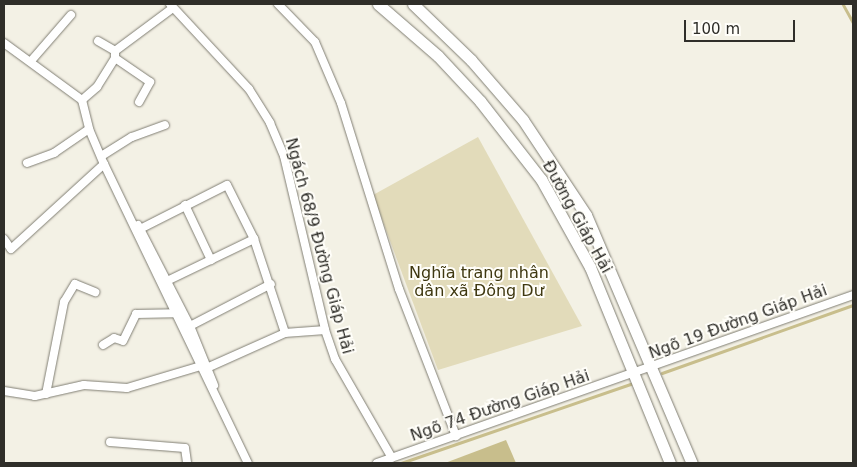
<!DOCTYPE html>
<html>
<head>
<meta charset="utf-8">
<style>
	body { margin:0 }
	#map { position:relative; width:857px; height:467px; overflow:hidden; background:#f3f1e5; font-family:"DejaVu Sans",sans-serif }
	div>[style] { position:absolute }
	.green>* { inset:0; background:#e2dbba }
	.water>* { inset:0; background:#c8be8c }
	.stream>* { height:2.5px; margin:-1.25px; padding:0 1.25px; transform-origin:1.25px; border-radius:1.25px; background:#c8be8c }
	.roads { filter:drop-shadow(0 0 1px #807e73) drop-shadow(0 0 1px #807e73) }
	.minor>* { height:8px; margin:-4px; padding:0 4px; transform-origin:4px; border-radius:4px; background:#fff }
	.highway>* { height:11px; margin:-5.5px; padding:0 5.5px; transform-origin:5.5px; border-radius:5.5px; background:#fff }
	span { translate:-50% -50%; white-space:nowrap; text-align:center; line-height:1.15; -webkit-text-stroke:4px #fffef9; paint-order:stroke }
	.street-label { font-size:16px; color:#2f2e29 }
	.park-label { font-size:16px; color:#3f3810 }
	.frame { position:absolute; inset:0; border:5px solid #2f2e29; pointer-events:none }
	.scale { position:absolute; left:684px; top:20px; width:111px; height:22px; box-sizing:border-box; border:2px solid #2f2e29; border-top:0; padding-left:6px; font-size:15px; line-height:18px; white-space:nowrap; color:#2f2e29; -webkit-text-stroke:4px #fffef9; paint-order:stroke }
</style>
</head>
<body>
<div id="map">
	<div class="green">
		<div style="clip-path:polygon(478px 137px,582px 326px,438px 370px,373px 195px)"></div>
	</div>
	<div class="water">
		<div style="clip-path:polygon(506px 440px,516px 463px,445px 463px)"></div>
	</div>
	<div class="stream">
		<div style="left:843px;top:4px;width:21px;rotate:61deg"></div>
		<div style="left:662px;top:373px;width:203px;rotate:-19.6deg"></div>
		<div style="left:401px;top:463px;width:243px;rotate:-19deg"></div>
	</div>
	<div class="roads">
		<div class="minor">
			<div style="left:170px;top:4px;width:116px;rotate:47.1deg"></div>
			<div style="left:249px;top:89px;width:40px;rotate:58deg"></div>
			<div style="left:270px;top:123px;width:36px;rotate:67deg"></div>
			<div style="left:284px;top:156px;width:179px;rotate:76.7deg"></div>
			<div style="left:325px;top:330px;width:31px;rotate:71deg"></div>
			<div style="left:335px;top:359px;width:114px;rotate:60.1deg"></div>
			<div style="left:278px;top:4px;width:53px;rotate:45.8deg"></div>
			<div style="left:315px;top:42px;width:66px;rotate:66.9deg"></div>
			<div style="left:341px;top:103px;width:195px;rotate:72.7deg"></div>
			<div style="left:399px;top:289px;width:158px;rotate:68.8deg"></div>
			<div style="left:98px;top:41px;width:20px;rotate:30deg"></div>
			<div style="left:4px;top:43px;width:97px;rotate:36.2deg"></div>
			<div style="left:82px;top:100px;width:30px;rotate:76deg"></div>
			<div style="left:89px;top:129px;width:38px;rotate:67deg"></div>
			<div style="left:104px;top:164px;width:332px;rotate:64.3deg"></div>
			<div style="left:31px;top:61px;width:61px;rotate:-49deg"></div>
			<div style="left:82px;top:100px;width:20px;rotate:-41deg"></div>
			<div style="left:97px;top:87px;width:34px;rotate:-58deg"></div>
			<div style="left:139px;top:102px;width:23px;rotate:-61deg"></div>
			<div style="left:150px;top:82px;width:42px;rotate:-145.6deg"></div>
			<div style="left:115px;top:58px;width:7px;rotate:-90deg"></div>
			<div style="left:115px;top:51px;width:72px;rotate:-36.6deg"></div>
			<div style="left:103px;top:155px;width:34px;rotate:-32deg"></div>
			<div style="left:132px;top:137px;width:35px;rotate:-20deg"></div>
			<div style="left:27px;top:163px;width:29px;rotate:-20deg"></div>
			<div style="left:54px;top:153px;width:42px;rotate:-34.4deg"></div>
			<div style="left:185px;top:205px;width:61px;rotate:64.7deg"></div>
			<div style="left:138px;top:225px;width:114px;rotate:62.8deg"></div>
			<div style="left:190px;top:326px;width:64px;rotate:67.9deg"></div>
			<div style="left:142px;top:228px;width:95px;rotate:-26.8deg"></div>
			<div style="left:227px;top:185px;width:60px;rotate:63.4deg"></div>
			<div style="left:254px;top:239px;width:99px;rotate:71.7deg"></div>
			<div style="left:4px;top:239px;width:12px;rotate:55deg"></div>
			<div style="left:11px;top:249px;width:126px;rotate:-42.4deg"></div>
			<div style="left:167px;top:281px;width:97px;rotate:-25.8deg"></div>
			<div style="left:190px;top:326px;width:91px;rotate:-27.4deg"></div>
			<div style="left:103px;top:345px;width:13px;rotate:-32deg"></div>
			<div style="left:114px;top:338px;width:9px;rotate:18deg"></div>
			<div style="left:123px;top:341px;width:30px;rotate:-64deg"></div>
			<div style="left:136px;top:314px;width:39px;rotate:-1deg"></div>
			<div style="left:209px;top:367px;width:83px;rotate:-24.1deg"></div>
			<div style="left:285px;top:333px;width:40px;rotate:-4.3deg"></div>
			<div style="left:4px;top:391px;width:31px;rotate:9deg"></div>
			<div style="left:35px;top:396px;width:50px;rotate:-12.7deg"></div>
			<div style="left:84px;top:385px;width:43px;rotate:4deg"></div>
			<div style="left:127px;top:388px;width:77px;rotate:-16.6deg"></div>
			<div style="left:46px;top:394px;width:94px;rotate:-78.9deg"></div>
			<div style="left:64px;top:302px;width:21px;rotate:-59deg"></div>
			<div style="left:75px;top:284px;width:22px;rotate:22deg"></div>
			<div style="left:110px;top:442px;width:75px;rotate:4.6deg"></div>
			<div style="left:185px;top:448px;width:15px;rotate:82deg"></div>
			<div style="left:377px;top:463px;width:505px;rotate:-19.44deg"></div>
		</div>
		<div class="highway">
			<div style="left:378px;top:4px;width:79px;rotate:40.9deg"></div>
			<div style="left:438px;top:56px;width:62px;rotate:47deg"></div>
			<div style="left:480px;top:101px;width:99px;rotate:52deg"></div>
			<div style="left:541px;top:179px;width:101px;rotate:60.9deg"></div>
			<div style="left:590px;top:267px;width:212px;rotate:67.8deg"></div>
			<div style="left:413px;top:4px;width:81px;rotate:44deg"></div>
			<div style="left:471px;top:60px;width:79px;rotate:49.1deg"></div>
			<div style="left:523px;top:120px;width:114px;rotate:56.4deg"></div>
			<div style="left:586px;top:215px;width:270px;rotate:66.9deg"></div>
		</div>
	</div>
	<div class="street-label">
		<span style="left:577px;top:217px;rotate:61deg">Đường Giáp Hải</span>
		<span style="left:319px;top:246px;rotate:75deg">Ngách 68/9 Đường Giáp Hải</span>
		<span style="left:738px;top:322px;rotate:-20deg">Ngõ 19 Đường Giáp Hải</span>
		<span style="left:500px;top:406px;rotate:-19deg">Ngõ 74 Đường Giáp Hải</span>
	</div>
	<div class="park-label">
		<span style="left:479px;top:282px">Nghĩa trang nhân<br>dân xã Đông Dư</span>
	</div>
	<div class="frame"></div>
	<div class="scale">100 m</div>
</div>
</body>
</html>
